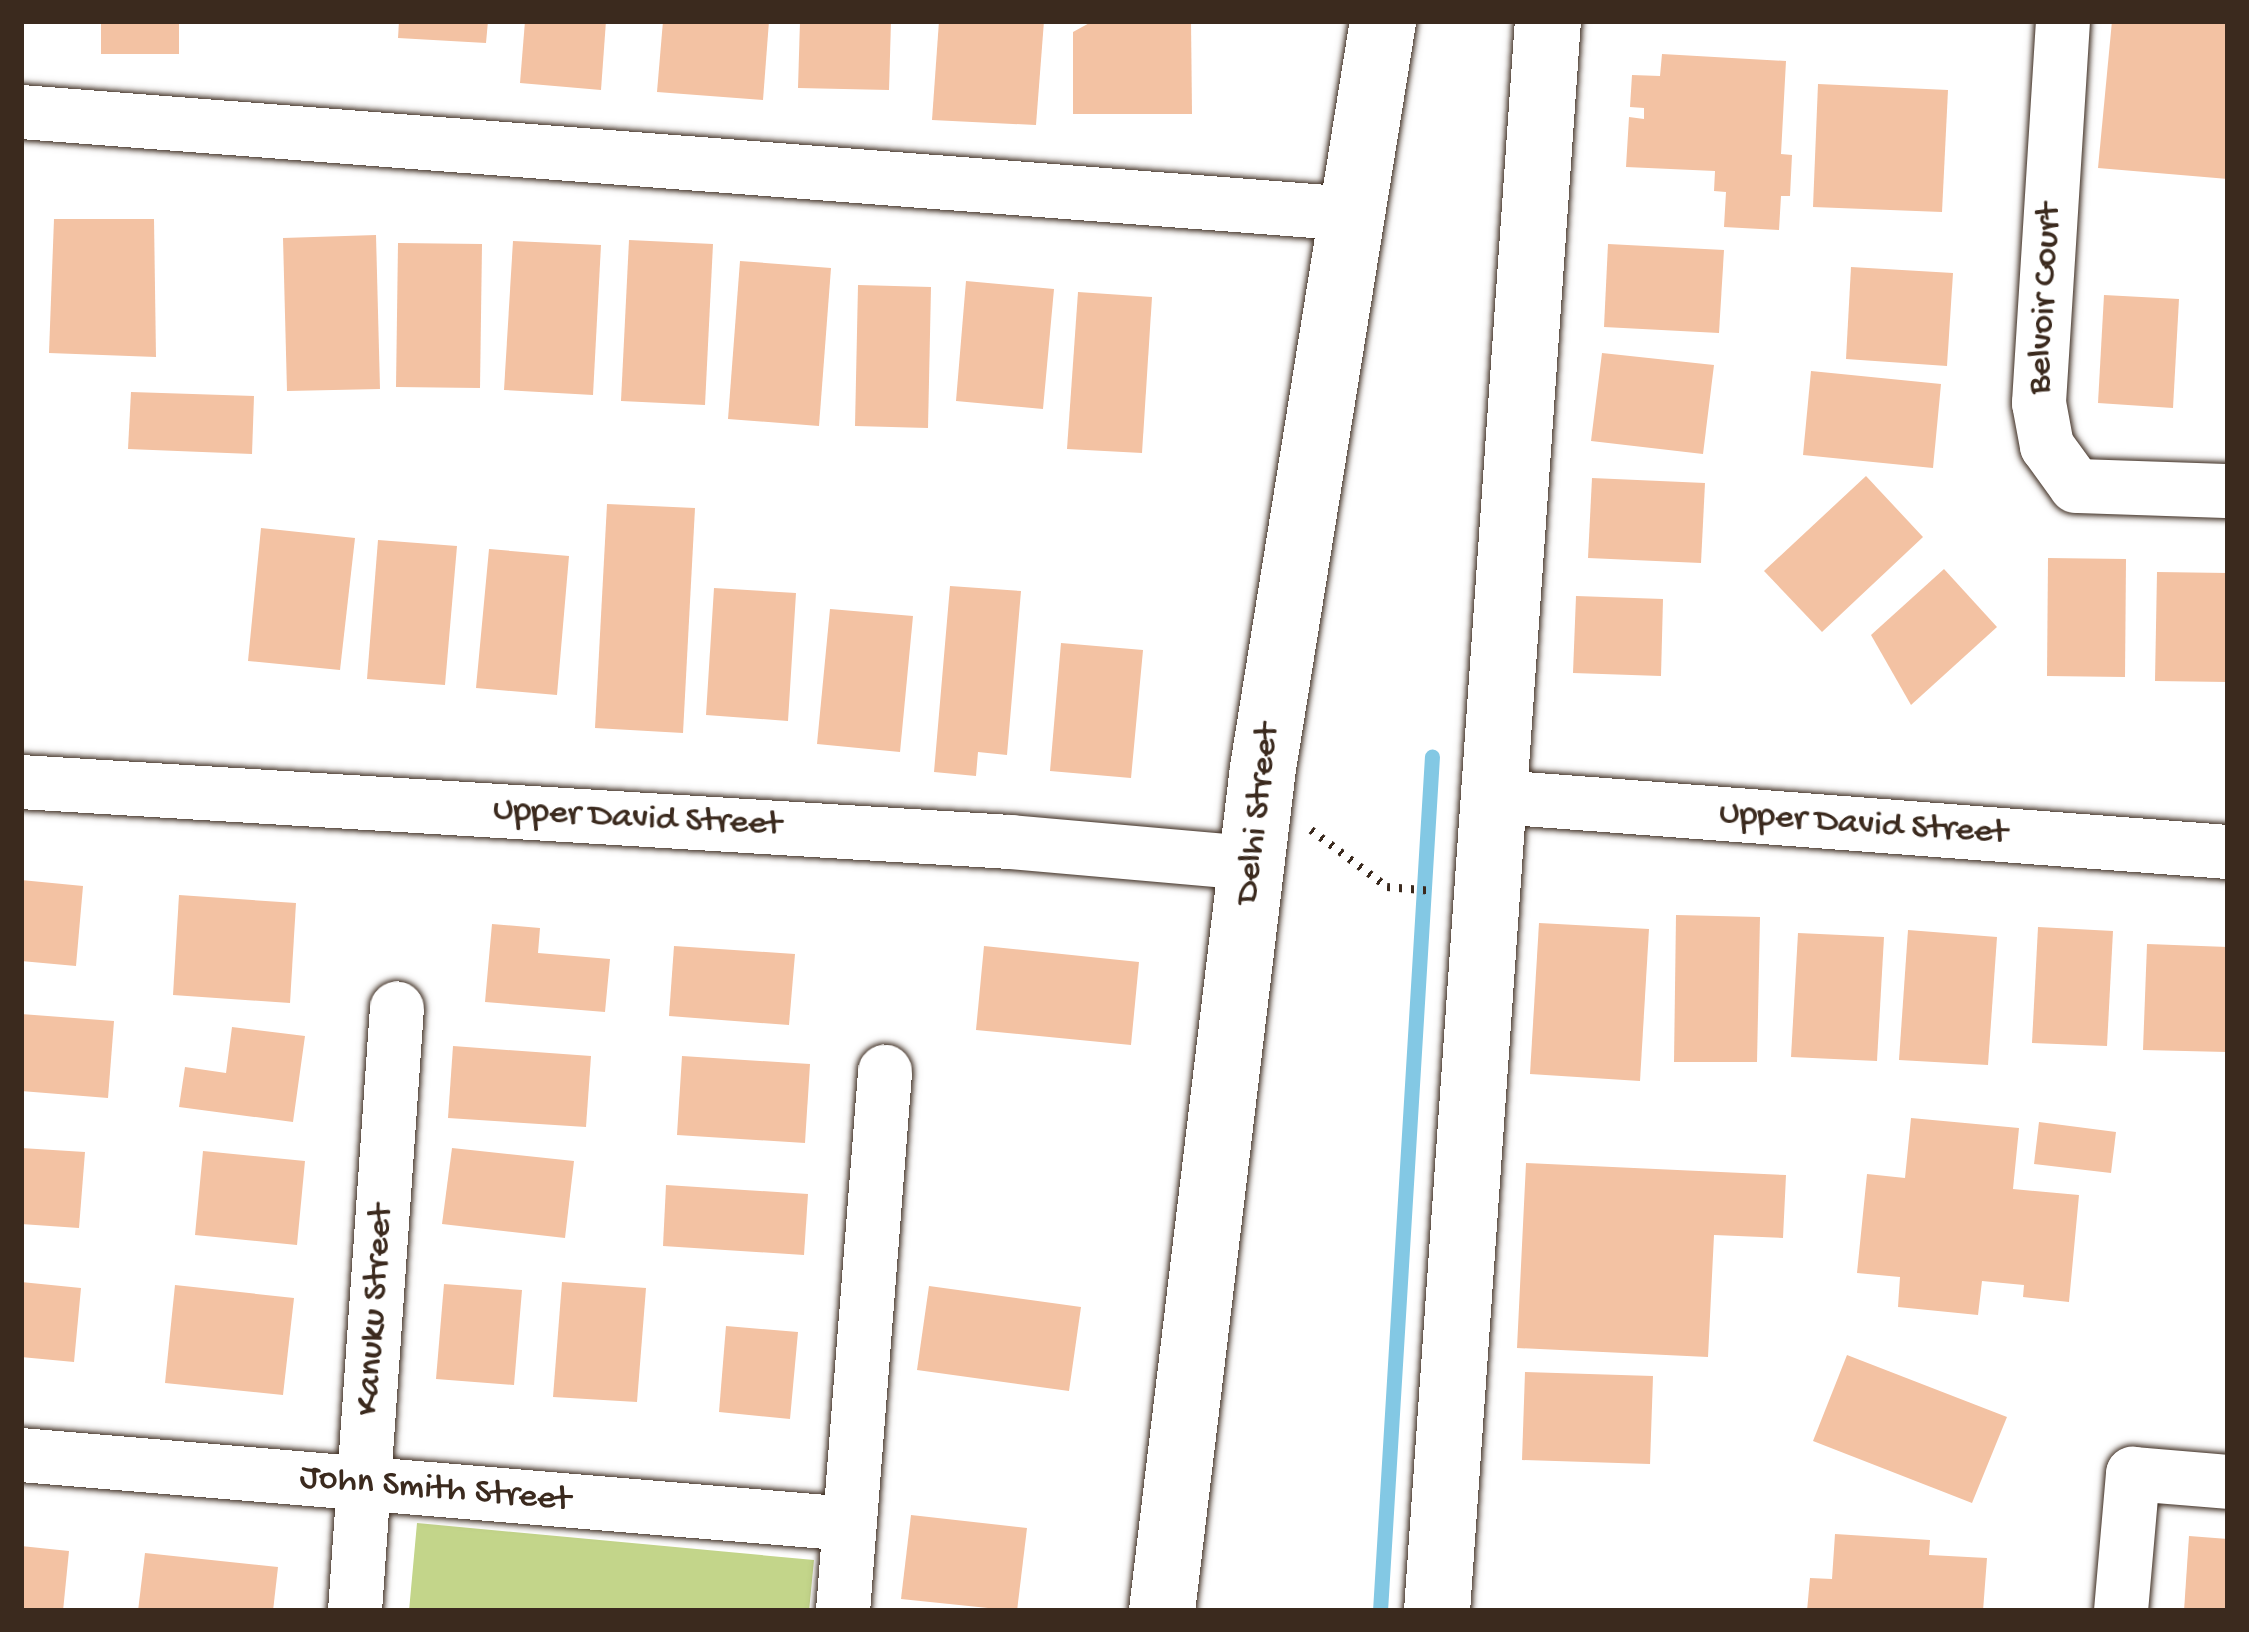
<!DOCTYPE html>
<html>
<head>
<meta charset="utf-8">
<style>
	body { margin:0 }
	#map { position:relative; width:2249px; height:1632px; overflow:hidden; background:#fff; font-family:"Gochi Hand",sans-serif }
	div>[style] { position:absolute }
	.green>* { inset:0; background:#c3d58a }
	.stream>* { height:15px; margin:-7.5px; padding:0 7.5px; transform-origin:7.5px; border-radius:7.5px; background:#83c8e4 }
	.building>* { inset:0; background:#f3c2a3 }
	.path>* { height:8px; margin-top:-4px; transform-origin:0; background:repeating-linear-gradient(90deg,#3b2a1e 0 3px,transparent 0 12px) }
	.roads { filter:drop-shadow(0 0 3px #3b2a1e) drop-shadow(0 0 3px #3b2a1e) }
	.minor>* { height:54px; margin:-27px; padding:0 27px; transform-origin:27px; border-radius:27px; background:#fff }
	.tertiary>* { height:66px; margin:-33px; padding:0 33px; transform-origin:33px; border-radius:33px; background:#fff }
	span { translate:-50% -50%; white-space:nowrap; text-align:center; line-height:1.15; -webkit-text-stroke:9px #fff; paint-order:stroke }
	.street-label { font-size:36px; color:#3b2a1e }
	.frame { position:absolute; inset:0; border:24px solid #3b2a1e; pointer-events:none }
</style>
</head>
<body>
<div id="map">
	<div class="green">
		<div style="clip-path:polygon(417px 1523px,814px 1560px,809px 1611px,409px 1611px)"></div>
	</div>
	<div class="stream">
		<div style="left:1380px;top:1611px;width:856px;rotate:-86.52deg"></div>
	</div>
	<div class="building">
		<div style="clip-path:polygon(101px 21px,179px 21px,179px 54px,101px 54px)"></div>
		<div style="clip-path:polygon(399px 21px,488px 21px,486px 43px,398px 38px)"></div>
		<div style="clip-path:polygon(525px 21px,606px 21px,601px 90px,520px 83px)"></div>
		<div style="clip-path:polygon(663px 21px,769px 21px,763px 100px,657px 92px)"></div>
		<div style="clip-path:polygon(800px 21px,891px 21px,889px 90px,798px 88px)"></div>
		<div style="clip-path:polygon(939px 21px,1044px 21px,1036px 125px,932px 120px)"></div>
		<div style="clip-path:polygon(1093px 21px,1191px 21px,1192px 114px,1073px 114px,1073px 32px)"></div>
		<div style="clip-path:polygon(2112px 21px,2228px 24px,2228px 179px,2098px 168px)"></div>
		<div style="clip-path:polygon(1662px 54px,1786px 61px,1781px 154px,1792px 155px,1790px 196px,1781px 196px,1779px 230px,1724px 227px,1726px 192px,1714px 191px,1715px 171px,1626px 167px,1629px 117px,1644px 119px,1644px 108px,1630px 107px,1632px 75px,1660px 76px)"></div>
		<div style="clip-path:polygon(1818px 84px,1948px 90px,1942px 212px,1813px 207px)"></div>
		<div style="clip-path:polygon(54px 219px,154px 219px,156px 357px,49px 353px)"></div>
		<div style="clip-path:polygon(376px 235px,380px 389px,287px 391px,283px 238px)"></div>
		<div style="clip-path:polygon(629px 240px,713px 244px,705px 405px,621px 401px)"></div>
		<div style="clip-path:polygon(513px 241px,601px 245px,593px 395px,504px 390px)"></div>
		<div style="clip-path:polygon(398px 243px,482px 244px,480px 388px,396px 387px)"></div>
		<div style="clip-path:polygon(1608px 244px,1724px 250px,1719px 333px,1604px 327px)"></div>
		<div style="clip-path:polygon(740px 261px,831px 268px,819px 426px,728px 419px)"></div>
		<div style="clip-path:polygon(1851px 267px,1953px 273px,1947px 366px,1846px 359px)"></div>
		<div style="clip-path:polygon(966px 281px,1054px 289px,1043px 409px,956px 401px)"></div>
		<div style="clip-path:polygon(858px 285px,931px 287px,928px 428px,855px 426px)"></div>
		<div style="clip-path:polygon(1078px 292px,1152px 297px,1142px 453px,1067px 449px)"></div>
		<div style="clip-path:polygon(2104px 295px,2179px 299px,2173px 408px,2098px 403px)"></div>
		<div style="clip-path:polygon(1602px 353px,1714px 365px,1703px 454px,1591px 441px)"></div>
		<div style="clip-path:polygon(1811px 371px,1941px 384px,1933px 468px,1803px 455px)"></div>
		<div style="clip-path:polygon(131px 392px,254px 396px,252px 454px,128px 449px)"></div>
		<div style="clip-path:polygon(1866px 476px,1923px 537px,1822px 632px,1764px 571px)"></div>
		<div style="clip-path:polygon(1592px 478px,1705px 483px,1701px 563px,1588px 558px)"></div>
		<div style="clip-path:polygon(607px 504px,695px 508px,683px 733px,595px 728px)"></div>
		<div style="clip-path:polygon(261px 528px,355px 538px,340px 670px,248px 661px)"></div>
		<div style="clip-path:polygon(378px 540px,457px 546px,445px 685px,367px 679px)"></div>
		<div style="clip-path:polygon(489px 549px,569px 556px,557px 695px,476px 688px)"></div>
		<div style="clip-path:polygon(2048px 558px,2126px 559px,2125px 677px,2047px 676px)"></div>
		<div style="clip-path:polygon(1944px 569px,1997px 627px,1911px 705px,1871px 635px)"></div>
		<div style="clip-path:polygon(2157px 572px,2228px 573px,2228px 682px,2155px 681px)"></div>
		<div style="clip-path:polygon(950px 586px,1021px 591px,1007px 755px,978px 752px,976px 776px,934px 772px)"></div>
		<div style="clip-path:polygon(714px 588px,796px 593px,788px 721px,706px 715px)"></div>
		<div style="clip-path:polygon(1576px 596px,1663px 599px,1661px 676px,1573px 673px)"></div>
		<div style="clip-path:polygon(830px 609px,913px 616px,900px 752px,817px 744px)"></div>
		<div style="clip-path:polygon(1061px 643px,1143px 650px,1131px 778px,1050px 771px)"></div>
		<div style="clip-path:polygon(21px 880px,83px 886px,76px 966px,21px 961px)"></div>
		<div style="clip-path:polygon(179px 895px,296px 903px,290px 1003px,173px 995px)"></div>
		<div style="clip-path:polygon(1676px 915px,1760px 917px,1757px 1062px,1674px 1062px)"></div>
		<div style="clip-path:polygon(1539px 923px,1649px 929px,1640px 1081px,1530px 1074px)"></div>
		<div style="clip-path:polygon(492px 924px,540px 928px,538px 953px,610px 959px,605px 1012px,485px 1002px)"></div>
		<div style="clip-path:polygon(2038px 927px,2113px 931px,2107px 1046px,2032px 1043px)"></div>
		<div style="clip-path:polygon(1908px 930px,1997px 937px,1988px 1065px,1899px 1060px)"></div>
		<div style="clip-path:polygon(1798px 933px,1884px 937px,1877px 1061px,1791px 1057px)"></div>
		<div style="clip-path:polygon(2147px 944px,2228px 947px,2227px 1052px,2143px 1050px)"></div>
		<div style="clip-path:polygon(674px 946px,795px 954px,789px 1025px,669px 1016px)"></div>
		<div style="clip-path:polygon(984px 946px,1139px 962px,1131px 1045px,976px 1030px)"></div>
		<div style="clip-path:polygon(21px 1014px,114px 1021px,108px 1098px,21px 1091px)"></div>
		<div style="clip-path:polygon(232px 1027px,305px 1036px,293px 1122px,179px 1107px,185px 1067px,226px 1073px)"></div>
		<div style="clip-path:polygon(453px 1046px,591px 1056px,586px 1127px,448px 1118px)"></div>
		<div style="clip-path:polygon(682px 1056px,810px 1064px,805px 1143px,677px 1135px)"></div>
		<div style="clip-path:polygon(1911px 1118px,2019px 1128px,2013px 1189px,2079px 1195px,2069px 1302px,2023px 1297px,2024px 1285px,1982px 1281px,1978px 1315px,1898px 1307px,1900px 1277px,1857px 1273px,1867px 1174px,1905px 1178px)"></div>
		<div style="clip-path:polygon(2039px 1122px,2116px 1132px,2111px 1173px,2034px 1164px)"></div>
		<div style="clip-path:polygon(21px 1148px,85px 1152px,79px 1228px,21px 1224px)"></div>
		<div style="clip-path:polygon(452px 1148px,574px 1161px,565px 1238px,442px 1224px)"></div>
		<div style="clip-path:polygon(203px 1151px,305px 1161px,297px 1245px,195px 1235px)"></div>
		<div style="clip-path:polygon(1526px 1163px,1786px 1175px,1783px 1238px,1714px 1235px,1708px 1357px,1517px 1348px)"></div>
		<div style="clip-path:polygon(666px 1185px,808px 1194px,804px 1255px,663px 1246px)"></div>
		<div style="clip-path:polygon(21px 1282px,81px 1288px,74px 1362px,21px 1357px)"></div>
		<div style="clip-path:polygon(562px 1282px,646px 1288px,637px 1402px,553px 1397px)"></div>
		<div style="clip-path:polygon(444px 1284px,522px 1290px,514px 1385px,436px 1379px)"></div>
		<div style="clip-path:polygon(175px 1285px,294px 1298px,283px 1395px,165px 1383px)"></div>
		<div style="clip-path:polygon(929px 1286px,1081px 1307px,1069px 1391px,917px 1370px)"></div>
		<div style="clip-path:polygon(726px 1326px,798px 1332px,790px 1419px,719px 1412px)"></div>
		<div style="clip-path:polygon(1847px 1355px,2007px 1417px,1972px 1503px,1813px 1441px)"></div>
		<div style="clip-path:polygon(1525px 1372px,1653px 1376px,1650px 1464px,1522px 1460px)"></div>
		<div style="clip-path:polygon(911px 1515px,1027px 1528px,1017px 1611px,901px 1599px)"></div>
		<div style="clip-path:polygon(1835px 1534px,1930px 1540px,1929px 1555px,1987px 1558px,1983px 1611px,1807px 1611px,1810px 1578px,1832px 1579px)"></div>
		<div style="clip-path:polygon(2189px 1536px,2228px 1539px,2228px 1611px,2184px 1611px)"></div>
		<div style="clip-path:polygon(21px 1546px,69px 1551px,63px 1611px,21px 1611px)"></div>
		<div style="clip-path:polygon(145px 1553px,278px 1567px,273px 1611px,138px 1611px)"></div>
	</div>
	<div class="path">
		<div style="left:1311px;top:830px;width:95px;rotate:36.9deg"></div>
		<div style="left:1387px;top:887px;width:46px;rotate:5deg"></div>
	</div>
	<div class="roads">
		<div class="minor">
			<div style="left:2063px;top:21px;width:383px;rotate:93.6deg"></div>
			<div style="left:2039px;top:403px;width:44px;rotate:79.5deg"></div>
			<div style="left:2047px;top:446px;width:49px;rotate:54.1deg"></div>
			<div style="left:2076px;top:486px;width:152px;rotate:1.9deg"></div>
			<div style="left:21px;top:112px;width:1335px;rotate:4.38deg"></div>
			<div style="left:21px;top:782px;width:991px;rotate:3.47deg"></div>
			<div style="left:1010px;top:842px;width:243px;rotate:5deg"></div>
			<div style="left:1498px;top:797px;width:732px;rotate:4.31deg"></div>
			<div style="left:21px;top:1455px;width:831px;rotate:4.76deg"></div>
			<div style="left:355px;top:1611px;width:604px;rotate:-86.02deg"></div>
			<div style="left:843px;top:1611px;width:541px;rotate:-85.54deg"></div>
			<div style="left:2121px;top:1611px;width:138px;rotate:-85deg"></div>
			<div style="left:2133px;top:1474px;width:95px;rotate:4.8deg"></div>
		</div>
		<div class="tertiary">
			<div style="left:1162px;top:1611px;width:849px;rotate:-83.17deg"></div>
			<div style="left:1263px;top:768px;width:757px;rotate:-80.87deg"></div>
			<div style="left:1437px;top:1611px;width:1594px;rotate:-86.01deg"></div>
		</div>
	</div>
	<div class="street-label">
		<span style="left:2046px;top:299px;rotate:-87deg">Belvoir Court</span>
		<span style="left:1259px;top:814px;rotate:-83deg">Delhi Street</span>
		<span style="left:637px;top:819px;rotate:3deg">Upper David Street</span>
		<span style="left:1863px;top:825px;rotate:4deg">Upper David Street</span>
		<span style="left:376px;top:1310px;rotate:-86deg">Kanuku Street</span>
		<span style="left:435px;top:1490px;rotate:5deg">John Smith Street</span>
	</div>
	<div class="frame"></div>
</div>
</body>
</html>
